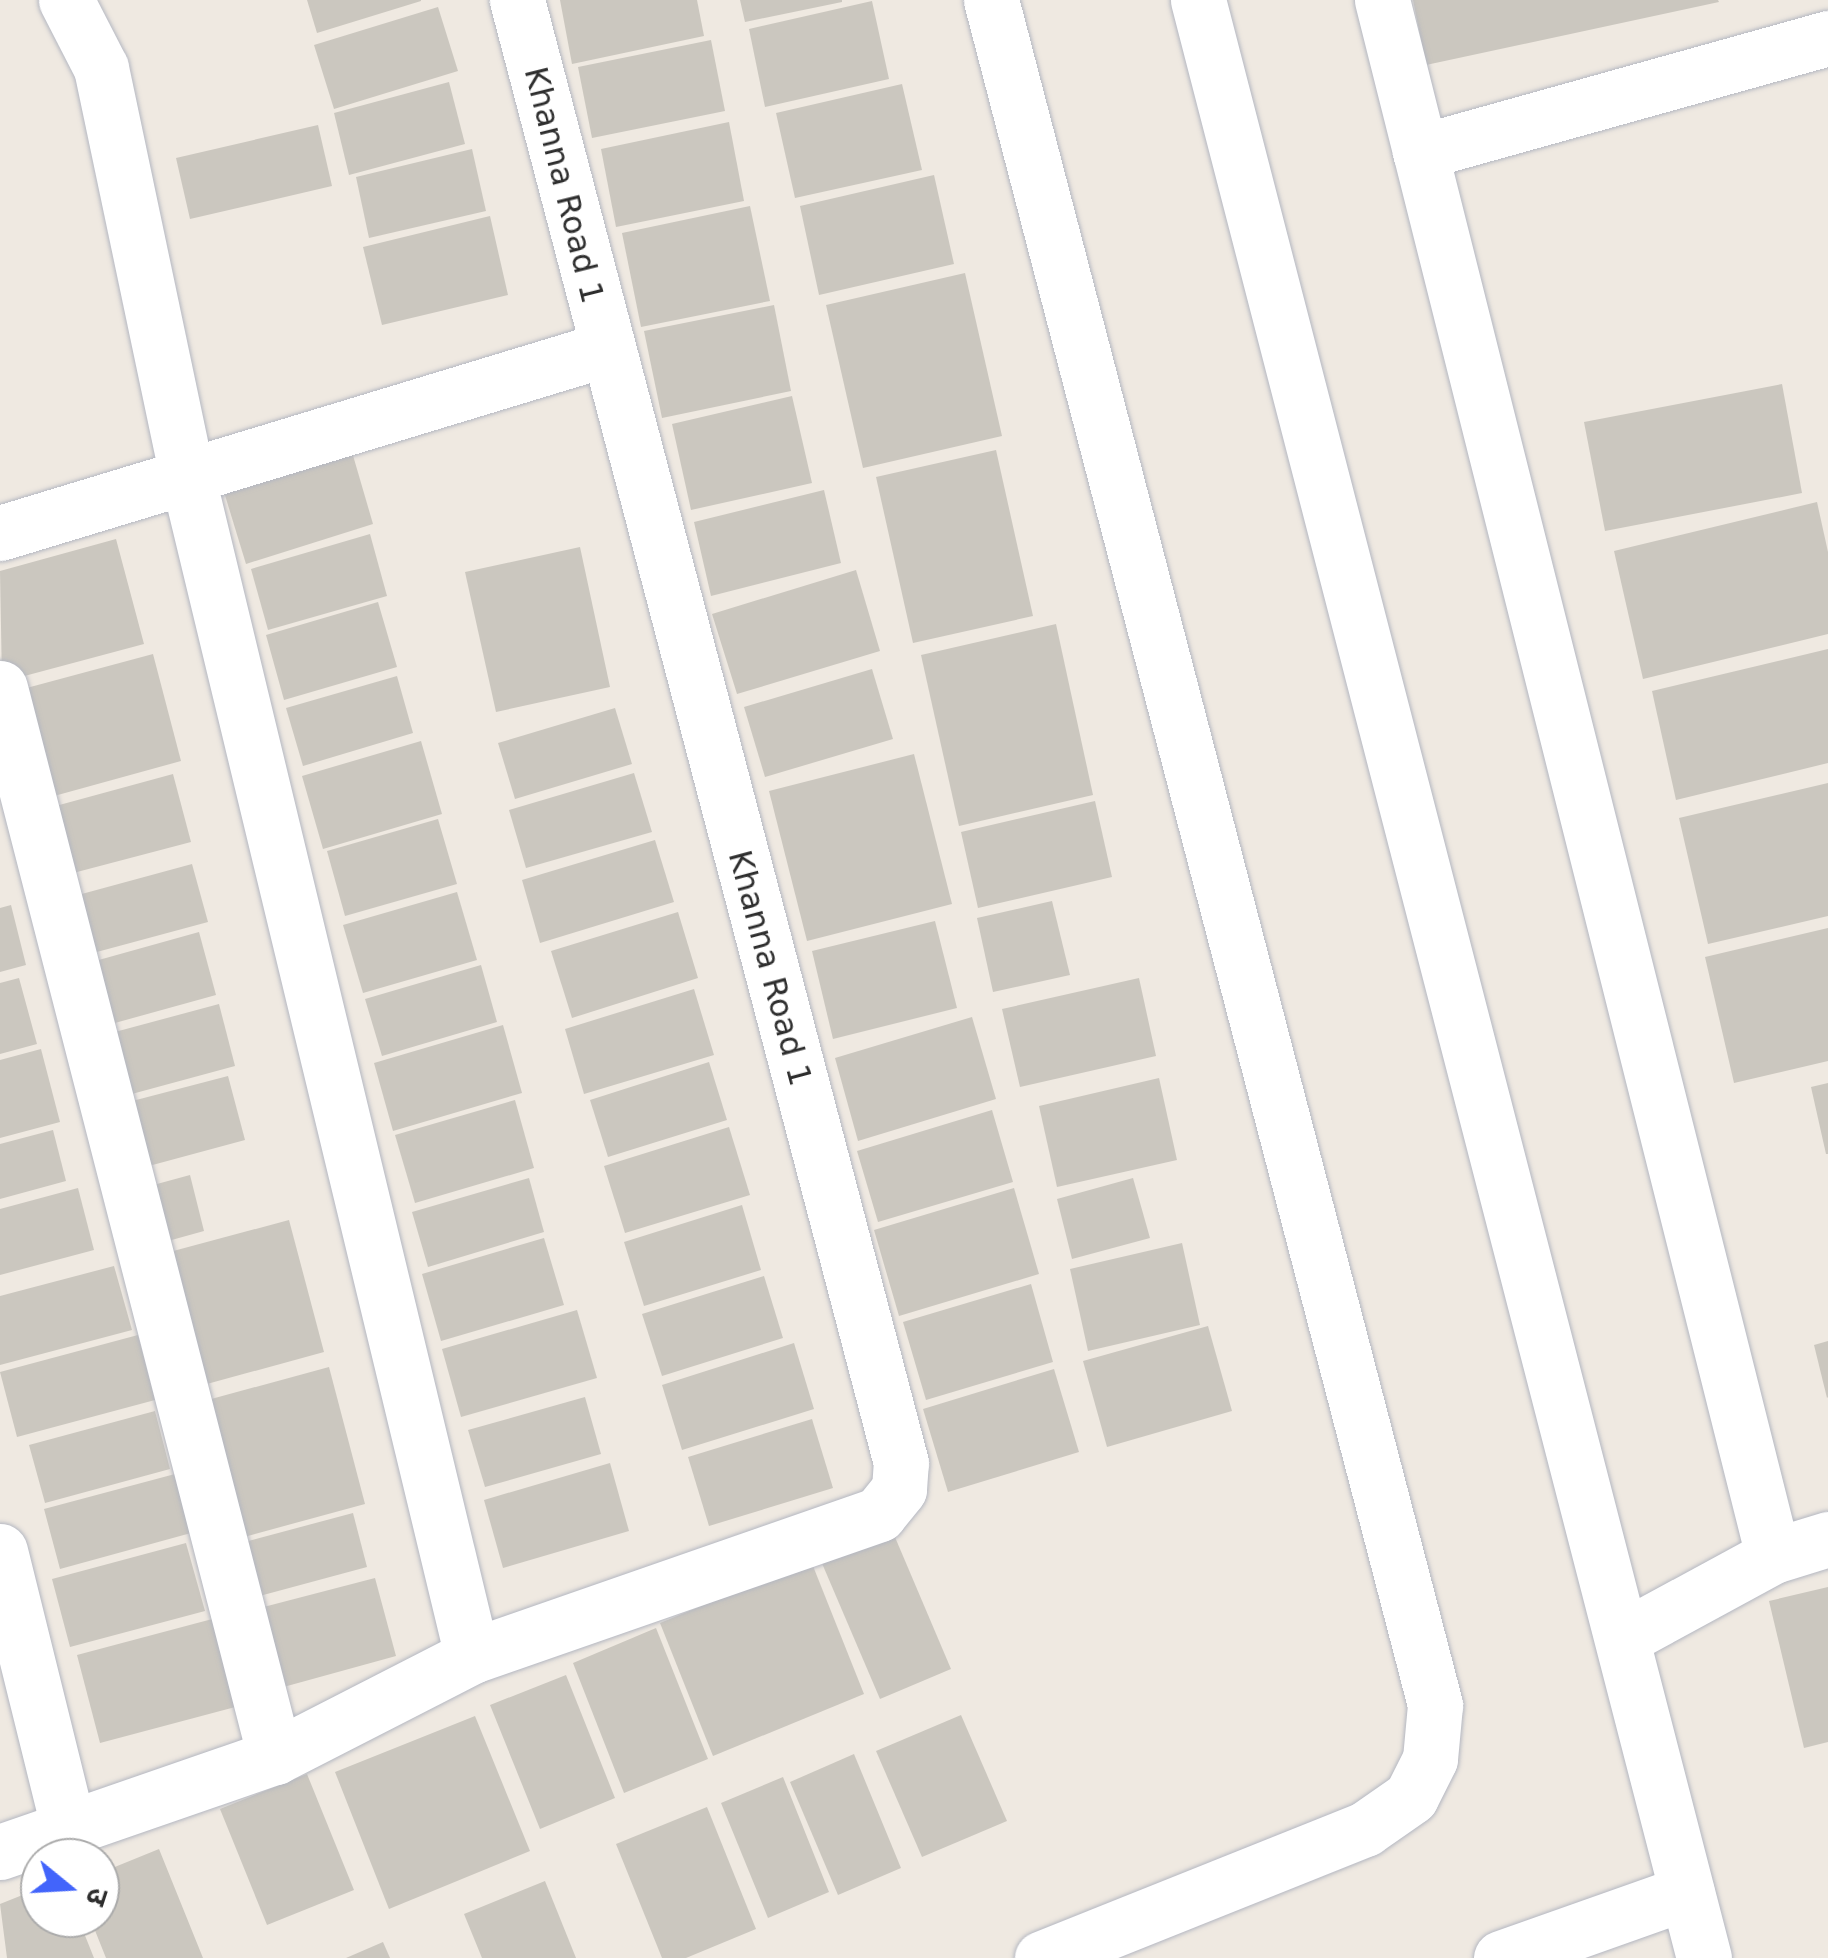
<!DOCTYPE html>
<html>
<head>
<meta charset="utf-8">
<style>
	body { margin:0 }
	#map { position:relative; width:1828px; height:1958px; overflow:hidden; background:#efe9e1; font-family:"DejaVu Sans","Noto Sans Devanagari",sans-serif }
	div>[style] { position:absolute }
	.building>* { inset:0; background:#cbc7bf }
	.roads { filter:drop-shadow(0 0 2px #b4b7c1) drop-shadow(0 0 2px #b4b7c1) }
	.minor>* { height:55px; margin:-27.5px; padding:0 27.5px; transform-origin:27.5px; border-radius:27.5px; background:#fff }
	span { translate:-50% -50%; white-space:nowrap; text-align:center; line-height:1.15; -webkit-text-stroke:9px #fff; paint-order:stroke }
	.street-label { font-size:32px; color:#2e2e2e }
	.north { position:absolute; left:20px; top:1838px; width:100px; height:100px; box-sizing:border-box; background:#fff; border:2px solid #ababab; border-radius:50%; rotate:108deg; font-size:28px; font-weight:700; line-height:40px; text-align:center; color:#2e2e2e }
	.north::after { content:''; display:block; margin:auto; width:35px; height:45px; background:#4264fb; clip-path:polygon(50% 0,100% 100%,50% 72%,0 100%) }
</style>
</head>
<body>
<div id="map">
	<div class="building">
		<div style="clip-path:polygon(307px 0,421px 0,421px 1px,317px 33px)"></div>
		<div style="clip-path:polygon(560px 0,697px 0,704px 36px,572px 64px)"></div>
		<div style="clip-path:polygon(740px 0,842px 0,842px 2px,745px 22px)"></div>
		<div style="clip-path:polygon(1413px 0,1718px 0,1719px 2px,1426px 65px)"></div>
		<div style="clip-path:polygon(872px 1px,889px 79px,765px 107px,749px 29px)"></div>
		<div style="clip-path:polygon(438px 7px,458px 71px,334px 109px,314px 45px)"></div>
		<div style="clip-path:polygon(711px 40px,725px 111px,592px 138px,578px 67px)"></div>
		<div style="clip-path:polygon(449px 82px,465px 144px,349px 175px,334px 113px)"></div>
		<div style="clip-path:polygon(902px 84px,922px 170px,795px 198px,776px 113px)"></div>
		<div style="clip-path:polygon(729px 122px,744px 201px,616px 227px,601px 149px)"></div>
		<div style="clip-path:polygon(318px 125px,332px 186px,190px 219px,176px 158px)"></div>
		<div style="clip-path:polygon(472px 149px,486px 211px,369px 238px,356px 177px)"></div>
		<div style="clip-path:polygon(934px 175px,954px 264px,819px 295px,800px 206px)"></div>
		<div style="clip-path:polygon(750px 206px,770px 301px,641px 327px,622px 233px)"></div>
		<div style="clip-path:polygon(490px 216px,508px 295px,382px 325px,363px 247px)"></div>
		<div style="clip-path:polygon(965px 273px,1002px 436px,863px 468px,826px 305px)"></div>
		<div style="clip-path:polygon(774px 305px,791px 391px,662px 418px,644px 331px)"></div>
		<div style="clip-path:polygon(1782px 384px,1802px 493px,1605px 531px,1584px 422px)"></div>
		<div style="clip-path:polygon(792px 396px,812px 483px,691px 510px,672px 424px)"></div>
		<div style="clip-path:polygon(996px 450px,1033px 616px,913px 643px,876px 477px)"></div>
		<div style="clip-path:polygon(352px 452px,373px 524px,246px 564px,224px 492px)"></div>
		<div style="clip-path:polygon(824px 490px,841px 563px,711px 596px,694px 522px)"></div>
		<div style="clip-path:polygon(1817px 502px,1828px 552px,1828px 634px,1643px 679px,1614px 551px)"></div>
		<div style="clip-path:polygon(370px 534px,387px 596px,268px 630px,251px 569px)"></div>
		<div style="clip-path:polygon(116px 539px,144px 644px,2px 682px,0 571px)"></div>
		<div style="clip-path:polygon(580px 547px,610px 687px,496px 712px,465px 572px)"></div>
		<div style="clip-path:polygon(856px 570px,880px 651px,737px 694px,712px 614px)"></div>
		<div style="clip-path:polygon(378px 602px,397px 667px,284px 700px,266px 635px)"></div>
		<div style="clip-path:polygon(1056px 624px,1093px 795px,959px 826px,921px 655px)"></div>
		<div style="clip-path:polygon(1828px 649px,1828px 763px,1676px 800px,1652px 691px)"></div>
		<div style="clip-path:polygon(153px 654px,181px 761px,36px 801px,8px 693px)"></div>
		<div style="clip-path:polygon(872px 669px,893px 739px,765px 777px,744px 707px)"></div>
		<div style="clip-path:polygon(397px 676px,413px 733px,303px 766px,286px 708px)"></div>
		<div style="clip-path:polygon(615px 708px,632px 764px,515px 799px,498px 743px)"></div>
		<div style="clip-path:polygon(421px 741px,442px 814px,323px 849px,302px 776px)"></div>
		<div style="clip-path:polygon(914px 754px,952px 904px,807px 941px,769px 791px)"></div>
		<div style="clip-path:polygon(634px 773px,652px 832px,526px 868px,509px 810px)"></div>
		<div style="clip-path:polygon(173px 774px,191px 842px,58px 877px,41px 810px)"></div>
		<div style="clip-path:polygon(1828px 783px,1828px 916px,1708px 944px,1679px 818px)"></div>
		<div style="clip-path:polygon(1095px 801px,1112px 877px,978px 908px,961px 832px)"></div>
		<div style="clip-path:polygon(438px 819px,457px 884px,345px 916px,327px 851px)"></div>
		<div style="clip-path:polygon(655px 840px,674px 902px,540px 943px,522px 880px)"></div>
		<div style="clip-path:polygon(192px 864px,208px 922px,82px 956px,67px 898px)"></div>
		<div style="clip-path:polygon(457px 892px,477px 960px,363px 993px,343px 925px)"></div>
		<div style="clip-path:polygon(1052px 901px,1070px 975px,993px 992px,977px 918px)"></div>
		<div style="clip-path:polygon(11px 905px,26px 965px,0 972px,0 908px)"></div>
		<div style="clip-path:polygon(678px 912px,698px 978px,572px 1018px,551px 951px)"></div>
		<div style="clip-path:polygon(935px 921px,957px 1008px,833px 1039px,812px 951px)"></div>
		<div style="clip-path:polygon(1828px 928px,1828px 1061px,1734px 1083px,1705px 957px)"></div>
		<div style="clip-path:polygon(199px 932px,216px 995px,104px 1026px,88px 963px)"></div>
		<div style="clip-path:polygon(481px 965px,497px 1022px,382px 1056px,365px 999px)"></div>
		<div style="clip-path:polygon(19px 978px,37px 1044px,0 1054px,0 983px)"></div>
		<div style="clip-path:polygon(1139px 978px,1156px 1056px,1020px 1087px,1002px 1009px)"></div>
		<div style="clip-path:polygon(694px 989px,714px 1055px,584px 1094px,565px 1029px)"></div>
		<div style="clip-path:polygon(219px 1004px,235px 1066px,117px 1098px,100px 1036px)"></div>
		<div style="clip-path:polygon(972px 1017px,996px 1099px,858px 1141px,835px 1058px)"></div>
		<div style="clip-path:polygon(503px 1025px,522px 1093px,393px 1131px,374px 1063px)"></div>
		<div style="clip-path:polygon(41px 1049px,60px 1122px,0 1138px,0 1060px)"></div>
		<div style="clip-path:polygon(709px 1062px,727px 1120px,608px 1157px,590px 1100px)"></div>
		<div style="clip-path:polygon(228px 1076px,245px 1140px,134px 1170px,117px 1105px)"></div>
		<div style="clip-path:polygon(1159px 1078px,1177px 1160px,1057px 1187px,1039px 1106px)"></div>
		<div style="clip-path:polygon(1828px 1083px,1828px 1154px,1826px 1154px,1811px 1087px)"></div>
		<div style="clip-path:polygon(515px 1100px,534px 1168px,415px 1203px,395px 1135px)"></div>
		<div style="clip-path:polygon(992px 1110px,1013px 1182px,878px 1222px,857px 1151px)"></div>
		<div style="clip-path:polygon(729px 1127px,750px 1195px,625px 1233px,604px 1166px)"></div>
		<div style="clip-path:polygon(53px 1130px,66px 1181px,0 1199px,0 1144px)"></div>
		<div style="clip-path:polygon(190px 1175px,204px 1231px,150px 1246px,135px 1190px)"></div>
		<div style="clip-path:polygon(529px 1178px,544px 1232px,428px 1267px,412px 1212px)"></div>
		<div style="clip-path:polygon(1133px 1178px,1150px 1238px,1072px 1259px,1057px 1199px)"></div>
		<div style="clip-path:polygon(78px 1188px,94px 1250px,0 1275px,0 1209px)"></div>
		<div style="clip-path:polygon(1014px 1188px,1039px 1274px,899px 1316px,874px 1230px)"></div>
		<div style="clip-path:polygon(742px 1205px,761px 1270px,644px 1306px,624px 1242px)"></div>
		<div style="clip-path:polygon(289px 1220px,324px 1352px,185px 1390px,151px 1257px)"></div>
		<div style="clip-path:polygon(544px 1238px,564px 1305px,441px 1341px,422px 1274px)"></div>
		<div style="clip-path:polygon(1182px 1243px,1200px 1325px,1088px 1351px,1070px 1269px)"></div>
		<div style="clip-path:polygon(114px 1266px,132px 1330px,0 1365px,0 1296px)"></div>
		<div style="clip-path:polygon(764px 1276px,783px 1338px,662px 1376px,642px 1314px)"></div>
		<div style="clip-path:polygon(1031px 1284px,1053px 1362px,926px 1400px,903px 1322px)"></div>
		<div style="clip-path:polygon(577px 1310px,597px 1378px,461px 1417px,442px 1349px)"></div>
		<div style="clip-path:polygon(1208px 1326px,1232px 1411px,1107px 1447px,1083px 1361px)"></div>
		<div style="clip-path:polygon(138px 1335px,155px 1400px,17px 1437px,0 1372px)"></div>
		<div style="clip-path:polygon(1828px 1341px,1828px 1397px,1827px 1398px,1814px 1345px)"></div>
		<div style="clip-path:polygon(794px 1343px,814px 1409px,682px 1450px,662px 1385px)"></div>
		<div style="clip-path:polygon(329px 1367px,365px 1504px,229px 1541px,193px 1404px)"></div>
		<div style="clip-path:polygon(1054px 1369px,1079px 1452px,948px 1492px,923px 1409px)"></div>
		<div style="clip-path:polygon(585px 1397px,601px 1454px,485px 1487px,468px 1430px)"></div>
		<div style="clip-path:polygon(155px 1411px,170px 1469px,45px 1503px,29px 1445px)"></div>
		<div style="clip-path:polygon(812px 1419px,833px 1488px,709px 1526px,688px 1457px)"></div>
		<div style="clip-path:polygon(610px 1463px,629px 1531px,503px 1568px,484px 1500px)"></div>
		<div style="clip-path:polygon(175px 1474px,191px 1533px,60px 1569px,44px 1509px)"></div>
		<div style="clip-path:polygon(353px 1513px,367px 1567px,252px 1598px,237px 1544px)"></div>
		<div style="clip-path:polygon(889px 1523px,951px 1669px,880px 1699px,818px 1554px)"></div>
		<div style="clip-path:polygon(186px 1543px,205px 1611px,70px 1647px,52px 1579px)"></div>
		<div style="clip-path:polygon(811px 1561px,864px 1694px,713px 1756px,660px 1623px)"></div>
		<div style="clip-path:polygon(375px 1578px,396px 1656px,269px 1691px,248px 1611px)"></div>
		<div style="clip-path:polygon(1828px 1587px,1828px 1742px,1804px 1748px,1769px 1601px)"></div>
		<div style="clip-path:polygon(216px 1618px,239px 1706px,100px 1743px,77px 1655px)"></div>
		<div style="clip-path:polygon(656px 1628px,708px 1759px,624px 1793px,573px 1663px)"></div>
		<div style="clip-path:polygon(566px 1675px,615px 1798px,540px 1829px,490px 1705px)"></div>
		<div style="clip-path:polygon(961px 1715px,1007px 1821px,922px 1857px,876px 1751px)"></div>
		<div style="clip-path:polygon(475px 1716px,530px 1851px,389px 1909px,335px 1772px)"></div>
		<div style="clip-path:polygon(854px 1754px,901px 1868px,838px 1895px,790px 1782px)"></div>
		<div style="clip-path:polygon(307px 1774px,354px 1890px,267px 1925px,220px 1809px)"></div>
		<div style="clip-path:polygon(783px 1777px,829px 1892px,768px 1918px,721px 1803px)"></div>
		<div style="clip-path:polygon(707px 1807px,756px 1929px,686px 1958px,662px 1958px,616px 1844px)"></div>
		<div style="clip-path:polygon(159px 1849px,203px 1958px,106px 1958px,90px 1918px,100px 1918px,100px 1873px)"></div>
		<div style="clip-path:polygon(545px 1881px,576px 1958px,482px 1958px,464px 1914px)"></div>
		<div style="clip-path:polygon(40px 1888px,40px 1918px,78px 1918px,94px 1958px,7px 1958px,0 1904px)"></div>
		<div style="clip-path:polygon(383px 1942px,390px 1958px,346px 1958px)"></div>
	</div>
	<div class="roads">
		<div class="minor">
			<div style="left:66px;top:0;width:76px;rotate:62.8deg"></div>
			<div style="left:101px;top:68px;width:411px;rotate:78.1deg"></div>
			<div style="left:186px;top:470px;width:1220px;rotate:76.44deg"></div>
			<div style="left:991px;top:0;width:1762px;rotate:75.4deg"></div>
			<div style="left:1435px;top:1705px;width:54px;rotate:95.3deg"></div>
			<div style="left:1430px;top:1759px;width:42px;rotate:116.6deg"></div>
			<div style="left:1411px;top:1797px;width:56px;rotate:145.2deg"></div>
			<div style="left:1365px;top:1829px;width:348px;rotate:158.2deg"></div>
			<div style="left:1198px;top:0;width:2022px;rotate:75.51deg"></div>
			<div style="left:1382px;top:0;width:1604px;rotate:75.89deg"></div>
			<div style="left:1420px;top:152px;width:424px;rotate:-15.6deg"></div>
			<div style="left:0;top:533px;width:633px;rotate:-16.89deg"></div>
			<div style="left:0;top:688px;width:1104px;rotate:75.57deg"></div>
			<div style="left:0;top:1551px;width:282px;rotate:76.1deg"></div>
			<div style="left:1624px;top:1637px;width:170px;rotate:-28.5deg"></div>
			<div style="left:1773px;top:1556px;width:58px;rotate:-17.2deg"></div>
			<div style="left:0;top:1852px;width:291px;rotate:-19.1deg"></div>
			<div style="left:275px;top:1757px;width:221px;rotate:-27.1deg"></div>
			<div style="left:472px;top:1656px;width:431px;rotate:-19.2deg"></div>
			<div style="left:879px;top:1514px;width:32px;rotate:-51deg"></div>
			<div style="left:899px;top:1489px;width:26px;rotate:-86deg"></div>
			<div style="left:901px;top:1463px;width:1513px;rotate:-104.71deg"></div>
			<div style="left:1501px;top:1958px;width:197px;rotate:-19.5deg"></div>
		</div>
	</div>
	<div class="street-label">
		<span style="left:564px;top:185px;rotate:76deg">Khanna Road 1</span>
		<span style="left:770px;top:968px;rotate:75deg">Khanna Road 1</span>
	</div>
	<div class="north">उ</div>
</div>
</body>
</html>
